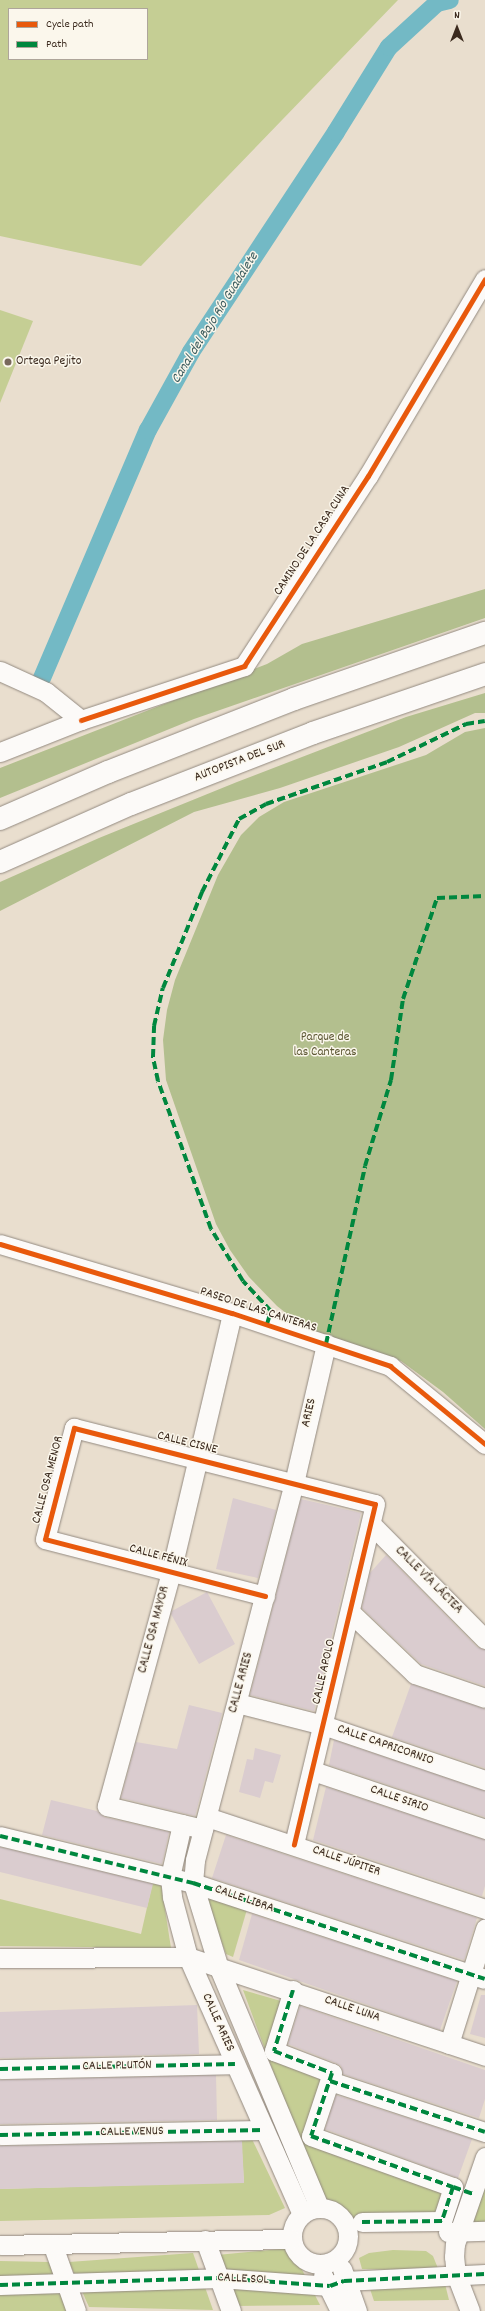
<!DOCTYPE html>
<html>
<head>
<meta charset="utf-8">
<style>
	body { margin:0 }
	#map { position:relative; width:485px; height:2311px; overflow:hidden; background:#e9dece; font-family:Dekko,sans-serif }
	div>[style] { position:absolute }
	.green>* { inset:0; background:#c5ce94 }
	.forest>* { inset:0; background:#b3bf8e }
	.canal>* { height:18px; margin:-9px; padding:0 9px; transform-origin:9px; border-radius:9px; background:#73b9c5 }
	.building>* { inset:0; background:#dacccf }
	.roads { filter:drop-shadow(0 0 1px #938a80) drop-shadow(0 0 1px #938a80) }
	.minor>* { height:19px; margin:-9.5px; padding:0 9.5px; transform-origin:9.5px; border-radius:9.5px; background:#fcfaf8 }
	.minor>.ring { margin:-9.5px; padding:0; box-sizing:content-box; background:none; border:19px solid #fcfaf8; border-radius:50% }
	.highway>* { height:22px; margin:-11px; padding:0 11px; transform-origin:11px; border-radius:11px; background:#fcfaf8 }
	.quiet>* { height:4px; margin-top:-2px; transform-origin:0; background:repeating-linear-gradient(90deg,#00873e 0 8px,transparent 0 12px) }
	.cycleway>* { height:5px; margin:-2.5px; padding:0 2.5px; transform-origin:2.5px; border-radius:2.5px; background:#e8590c }
	.dots>* { width:11px; height:11px; translate:-50% -50%; box-sizing:border-box; border:2px solid #fbf7ec; border-radius:50% }
	span { translate:-50% -50%; white-space:nowrap; text-align:center; line-height:1.15; -webkit-text-stroke:3px #fbf7ec; paint-order:stroke }
	.poi-label { font-size:13px; color:#3b2a1e }
	.left { translate:0 -50%; text-align:left }
	.street-label { font-size:13px; color:#3b2a1e }
	.park-label { font-size:13px; color:#5c5733 }
	.water-label { font-size:14px; color:#3d5d5f; font-style:italic }
	.legend { position:absolute; left:8px; top:8px; width:140px; height:52px; box-sizing:border-box; background:#fbf7ec; border:1px solid #aea59a; margin:0; padding:5px 7px; list-style:none; font-size:12px; color:#3b2a1e }
	.legend li { display:flex; align-items:center; gap:8px; height:20px }
	.legend b { width:20px; border:1px solid #aea59a }
	.north { position:absolute; left:437px; top:8px; width:40px; height:40px; -webkit-text-stroke:3px #fbf7ec; paint-order:stroke; rotate:0deg; font-size:11px; font-weight:700; line-height:16px; text-align:center; color:#3b2a1e }
	.north::after { content:''; display:block; margin:auto; width:14px; height:18px; background:#3b2a1e; clip-path:polygon(50% 0,100% 100%,50% 72%,0 100%) }
</style>
</head>
<body>
<div id="map">
	<div class="green">
		<div style="clip-path:polygon(evenodd,0 0,398px 0,141px 266px,0 236px,0 0,9px 9px,147px 9px,147px 59px,9px 59px,9px 9px)"></div>
		<div style="clip-path:polygon(0 310px,33px 321px,0 403px)"></div>
		<div style="clip-path:polygon(153px 1881px,161px 1884px,171px 1948px,0 1946px,0 1899px,141px 1934px)"></div>
		<div style="clip-path:polygon(201px 1888px,248px 1906px,233px 1957px,226px 1954px)"></div>
		<div style="clip-path:polygon(243px 1990px,288px 2003px,274px 2051px,332px 2073px,315px 2134px,456px 2184px,447px 2223px,364px 2225px,327px 2201px,300px 2144px)"></div>
		<div style="clip-path:polygon(251px 2137px,285px 2208px,269px 2215px,0 2221px,0 2189px,244px 2182px,241px 2138px)"></div>
		<div style="clip-path:polygon(485px 2184px,485px 2222px,472px 2222px)"></div>
		<div style="clip-path:polygon(291px 2248px,320px 2305px,237px 2306px,217px 2255px)"></div>
		<div style="clip-path:polygon(393px 2250px,426px 2251px,433px 2256px,439px 2271px,362px 2269px,359px 2258px,369px 2253px)"></div>
		<div style="clip-path:polygon(193px 2253px,213px 2310px,89px 2307px,69px 2262px)"></div>
		<div style="clip-path:polygon(0 2261px,49px 2262px,68px 2311px,0 2311px)"></div>
		<div style="clip-path:polygon(445px 2284px,449px 2300px,374px 2301px,369px 2286px)"></div>
	</div>
	<div class="forest">
		<div style="clip-path:polygon(485px 589px,485px 618px,194px 719px,0 798px,0 768px,267px 664px,302px 644px)"></div>
		<div style="clip-path:polygon(485px 693px,485px 713px,475px 713px,399px 747px,280px 788px,194px 812px,0 911px,0 882px,99px 838px,237px 782px,406px 717px)"></div>
		<div style="clip-path:polygon(485px 728px,485px 1429px,443px 1392px,401px 1361px,305px 1328px,277px 1306px,249px 1277px,230px 1250px,216px 1224px,166px 1080px,163px 1040px,167px 1010px,175px 980px,218px 875px,241px 835px,259px 817px,284px 802px,426px 755px,465px 732px)"></div>
	</div>
	<div class="canal">
		<div style="left:42px;top:678px;width:270px;rotate:-66.9deg"></div>
		<div style="left:148px;top:430px;width:89px;rotate:-61.1deg"></div>
		<div style="left:191px;top:352px;width:263px;rotate:-56.6deg"></div>
		<div style="left:336px;top:132px;width:100px;rotate:-58.1deg"></div>
		<div style="left:389px;top:47px;width:65px;rotate:-42.5deg"></div>
		<div style="left:437px;top:3px;width:13px;rotate:-13deg"></div>
	</div>
	<div class="building">
		<div style="clip-path:polygon(233px 1498px,276px 1510px,258px 1578px,216px 1569px)"></div>
		<div style="clip-path:polygon(301px 1499px,361px 1513px,314px 1711px,250px 1695px)"></div>
		<div style="clip-path:polygon(386px 1555px,477px 1647px,485px 1650px,485px 1686px,421px 1664px,362px 1608px,370px 1573px)"></div>
		<div style="clip-path:polygon(207px 1592px,235px 1644px,199px 1664px,171px 1614px,172px 1611px)"></div>
		<div style="clip-path:polygon(411px 1684px,485px 1709px,485px 1768px,392px 1737px)"></div>
		<div style="clip-path:polygon(189px 1705px,222px 1713px,195px 1816px,121px 1798px,136px 1742px,177px 1749px)"></div>
		<div style="clip-path:polygon(334px 1740px,485px 1791px,485px 1817px,329px 1765px)"></div>
		<div style="clip-path:polygon(255px 1748px,281px 1755px,273px 1783px,265px 1781px,260px 1798px,239px 1792px,247px 1759px,253px 1760px)"></div>
		<div style="clip-path:polygon(326px 1787px,485px 1840px,485px 1886px,482px 1896px,313px 1840px)"></div>
		<div style="clip-path:polygon(51px 1800px,97px 1811px,104px 1817px,169px 1832px,162px 1864px,42px 1835px)"></div>
		<div style="clip-path:polygon(226px 1835px,477px 1918px,464px 1960px,212px 1878px)"></div>
		<div style="clip-path:polygon(0 1847px,153px 1884px,147px 1908px,0 1872px)"></div>
		<div style="clip-path:polygon(252px 1914px,457px 1981px,440px 2030px,239px 1960px)"></div>
		<div style="clip-path:polygon(481px 1995px,485px 1995px,485px 2038px,470px 2034px)"></div>
		<div style="clip-path:polygon(197px 2005px,199px 2054px,0 2058px,0 2012px)"></div>
		<div style="clip-path:polygon(300px 2006px,485px 2070px,485px 2099px,479px 2118px,343px 2074px,341px 2066px,336px 2063px,288px 2044px)"></div>
		<div style="clip-path:polygon(216px 2075px,217px 2120px,0 2124px,0 2080px)"></div>
		<div style="clip-path:polygon(336px 2095px,472px 2139px,458px 2178px,325px 2129px)"></div>
		<div style="clip-path:polygon(242px 2141px,244px 2183px,0 2189px,0 2146px)"></div>
	</div>
	<div class="roads">
		<div class="minor">
			<div style="left:0;top:671px;width:51px;rotate:24.5deg"></div>
			<div style="left:46px;top:692px;width:45px;rotate:38.7deg"></div>
			<div style="left:81px;top:720px;width:87px;rotate:158.4deg"></div>
			<div style="left:81px;top:720px;width:172px;rotate:-18.3deg"></div>
			<div style="left:244px;top:666px;width:227px;rotate:-56.9deg"></div>
			<div style="left:368px;top:476px;width:229px;rotate:-59.3deg"></div>
			<div style="left:0;top:1244px;width:242px;rotate:16.6deg"></div>
			<div style="left:232px;top:1313px;width:167px;rotate:18.5deg"></div>
			<div style="left:390px;top:1366px;width:123px;rotate:39.4deg"></div>
			<div style="left:371px;top:1524px;width:162px;rotate:45.3deg"></div>
			<div style="left:265px;top:1596px;width:227px;rotate:-165.5deg"></div>
			<div style="left:45px;top:1539px;width:115px;rotate:-75.4deg"></div>
			<div style="left:74px;top:1428px;width:310px;rotate:14.2deg"></div>
			<div style="left:375px;top:1504px;width:350px;rotate:103.4deg"></div>
			<div style="left:350px;top:1612px;width:90px;rotate:43.6deg"></div>
			<div style="left:415px;top:1674px;width:74px;rotate:18.9deg"></div>
			<div style="left:237px;top:1703px;width:89px;rotate:14.3deg"></div>
			<div style="left:323px;top:1725px;width:171px;rotate:18.8deg"></div>
			<div style="left:313px;top:1771px;width:182px;rotate:18.6deg"></div>
			<div style="left:207px;top:1817px;width:293px;rotate:18.3deg"></div>
			<div style="left:182px;top:1824px;width:54px;rotate:102.8deg"></div>
			<div style="left:170px;top:1877px;width:20px;rotate:84deg"></div>
			<div style="left:172px;top:1897px;width:62px;rotate:75.1deg"></div>
			<div style="left:188px;top:1957px;width:281px;rotate:66.1deg"></div>
			<div style="left:203px;top:1829px;width:99px;rotate:-166.5deg"></div>
			<div style="left:107px;top:1806px;width:243px;rotate:-74.7deg"></div>
			<div style="left:171px;top:1572px;width:266px;rotate:-76.7deg"></div>
			<div style="left:0;top:1836px;width:199px;rotate:13.7deg"></div>
			<div style="left:193px;top:1883px;width:307px;rotate:18.2deg"></div>
			<div style="left:0;top:1958px;width:188px;rotate:-0.3deg"></div>
			<div style="left:188px;top:1957px;width:313px;rotate:18.4deg"></div>
			<div style="left:293px;top:1990px;width:64px;rotate:107.3deg"></div>
			<div style="left:274px;top:2051px;width:62px;rotate:20.8deg"></div>
			<div style="left:332px;top:2073px;width:66px;rotate:108.4deg"></div>
			<div style="left:311px;top:2136px;width:151px;rotate:19.8deg"></div>
			<div style="left:453px;top:2187px;width:36px;rotate:108deg"></div>
			<div style="left:442px;top:2221px;width:80px;rotate:179.3deg"></div>
			<div style="left:449px;top:2044px;width:121px;rotate:-72.6deg"></div>
			<div style="left:0;top:2069px;width:235px;rotate:-1.2deg"></div>
			<div style="left:330px;top:2081px;width:163px;rotate:18.2deg"></div>
			<div style="left:0;top:2135px;width:264px;rotate:-1.1deg"></div>
			<div style="left:319px;top:2207px;width:262px;rotate:-112.7deg"></div>
			<div style="left:218px;top:1965px;width:86px;rotate:-107deg"></div>
			<div style="left:193px;top:1883px;width:23px;rotate:-85deg"></div>
			<div style="left:195px;top:1860px;width:390px;rotate:-75.3deg"></div>
			<div style="left:294px;top:1483px;width:143px;rotate:-77deg"></div>
			<div class="ring" style="left:292px;top:2208px;width:37px;height:37px"></div>
			<div style="left:448px;top:2232px;width:37px;rotate:-2deg"></div>
			<div style="left:205px;top:2240px;width:76px;rotate:69.9deg"></div>
			<div style="left:0;top:2245px;width:291px;rotate:-1.2deg"></div>
			<div style="left:53px;top:2246px;width:69px;rotate:70.5deg"></div>
			<div style="left:342px;top:2269px;width:45px;rotate:70.3deg"></div>
			<div style="left:323px;top:2276px;width:39px;rotate:64deg"></div>
			<div style="left:0;top:2285px;width:219px;rotate:-1.8deg"></div>
			<div style="left:219px;top:2278px;width:111px;rotate:4.1deg"></div>
			<div style="left:330px;top:2286px;width:15px;rotate:-20deg"></div>
			<div style="left:344px;top:2281px;width:141px;rotate:-2.8deg"></div>
			<div style="left:470px;top:2311px;width:39px;rotate:-111deg"></div>
			<div style="left:456px;top:2275px;width:18px;rotate:-96deg"></div>
			<div style="left:454px;top:2257px;width:13px;rotate:-86deg"></div>
			<div style="left:455px;top:2244px;width:92px;rotate:-71deg"></div>
		</div>
		<div class="highway">
			<div style="left:0;top:819px;width:118px;rotate:-23.5deg"></div>
			<div style="left:108px;top:772px;width:200px;rotate:-21.4deg"></div>
			<div style="left:294px;top:699px;width:202px;rotate:-19.1deg"></div>
			<div style="left:0;top:862px;width:143px;rotate:-23.9deg"></div>
			<div style="left:131px;top:804px;width:195px;rotate:-21.3deg"></div>
			<div style="left:313px;top:733px;width:182px;rotate:-18.9deg"></div>
		</div>
	</div>
	<div class="quiet">
		<div style="left:267px;top:1324px;width:14px;rotate:-73deg"></div>
		<div style="left:271px;top:1311px;width:41px;rotate:-133deg"></div>
		<div style="left:243px;top:1281px;width:61px;rotate:-121.6deg"></div>
		<div style="left:211px;top:1229px;width:157px;rotate:-109.7deg"></div>
		<div style="left:158px;top:1081px;width:25px;rotate:-102deg"></div>
		<div style="left:153px;top:1057px;width:31px;rotate:-88deg"></div>
		<div style="left:154px;top:1026px;width:39px;rotate:-77deg"></div>
		<div style="left:163px;top:988px;width:104px;rotate:-67.9deg"></div>
		<div style="left:202px;top:892px;width:82px;rotate:-63.1deg"></div>
		<div style="left:239px;top:819px;width:31px;rotate:-29deg"></div>
		<div style="left:266px;top:804px;width:128px;rotate:-19.1deg"></div>
		<div style="left:387px;top:762px;width:88px;rotate:-25.7deg"></div>
		<div style="left:466px;top:724px;width:19px;rotate:-9deg"></div>
		<div style="left:326px;top:1344px;width:182px;rotate:-77.6deg"></div>
		<div style="left:365px;top:1166px;width:90px;rotate:-73.2deg"></div>
		<div style="left:391px;top:1080px;width:82px;rotate:-81.6deg"></div>
		<div style="left:403px;top:999px;width:107px;rotate:-71.4deg"></div>
		<div style="left:437px;top:898px;width:48px;rotate:-2.4deg"></div>
		<div style="left:0;top:1836px;width:199px;rotate:13.7deg"></div>
		<div style="left:193px;top:1883px;width:307px;rotate:18.2deg"></div>
		<div style="left:293px;top:1990px;width:64px;rotate:107.3deg"></div>
		<div style="left:274px;top:2051px;width:62px;rotate:20.8deg"></div>
		<div style="left:332px;top:2073px;width:66px;rotate:108.4deg"></div>
		<div style="left:311px;top:2136px;width:151px;rotate:19.8deg"></div>
		<div style="left:453px;top:2187px;width:36px;rotate:108deg"></div>
		<div style="left:442px;top:2221px;width:80px;rotate:179.3deg"></div>
		<div style="left:0;top:2069px;width:235px;rotate:-1.2deg"></div>
		<div style="left:330px;top:2081px;width:163px;rotate:18.2deg"></div>
		<div style="left:0;top:2135px;width:264px;rotate:-1.1deg"></div>
		<div style="left:453px;top:2187px;width:21px;rotate:19deg"></div>
		<div style="left:0;top:2285px;width:219px;rotate:-1.8deg"></div>
		<div style="left:219px;top:2278px;width:111px;rotate:4.1deg"></div>
		<div style="left:330px;top:2286px;width:15px;rotate:-20deg"></div>
		<div style="left:344px;top:2281px;width:141px;rotate:-2.8deg"></div>
	</div>
	<div class="cycleway">
		<div style="left:81px;top:720px;width:172px;rotate:-18.3deg"></div>
		<div style="left:244px;top:666px;width:227px;rotate:-56.9deg"></div>
		<div style="left:368px;top:476px;width:229px;rotate:-59.3deg"></div>
		<div style="left:0;top:1244px;width:242px;rotate:16.6deg"></div>
		<div style="left:232px;top:1313px;width:167px;rotate:18.5deg"></div>
		<div style="left:390px;top:1366px;width:123px;rotate:39.4deg"></div>
		<div style="left:265px;top:1596px;width:227px;rotate:-165.5deg"></div>
		<div style="left:45px;top:1539px;width:115px;rotate:-75.4deg"></div>
		<div style="left:74px;top:1428px;width:310px;rotate:14.2deg"></div>
		<div style="left:375px;top:1504px;width:350px;rotate:103.4deg"></div>
	</div>
	<div class="dots">
		<div style="left:8px;top:362px;background:#78695c"></div>
	</div>
	<div class="poi-label">
		<span class="left" style="left:16px;top:362px">Ortega Pejito</span>
	</div>
	<div class="street-label">
		<span style="left:313px;top:541px;rotate:-57deg">CAMINO DE LA CASA CUNA</span>
		<span style="left:240px;top:762px;rotate:-21deg">AUTOPISTA DEL SUR</span>
		<span style="left:258px;top:1311px;rotate:18deg">PASEO DE LAS CANTERAS</span>
		<span style="left:310px;top:1413px;rotate:-77deg">ARIES</span>
		<span style="left:187px;top:1444px;rotate:14deg">CALLE CISNE</span>
		<span style="left:49px;top:1480px;rotate:-75deg">CALLE OSA MENOR</span>
		<span style="left:158px;top:1557px;rotate:15deg">CALLE FÉNIX</span>
		<span style="left:428px;top:1581px;rotate:45deg">CALLE VÍA LÁCTEA</span>
		<span style="left:155px;top:1630px;rotate:-75deg">CALLE OSA MAYOR</span>
		<span style="left:325px;top:1672px;rotate:-77deg">CALLE APOLO</span>
		<span style="left:242px;top:1683px;rotate:-75deg">CALLE ARIES</span>
		<span style="left:385px;top:1746px;rotate:19deg">CALLE CAPRICORNIO</span>
		<span style="left:399px;top:1800px;rotate:19deg">CALLE SIRIO</span>
		<span style="left:346px;top:1862px;rotate:19deg">CALLE JÚPITER</span>
		<span style="left:244px;top:1900px;rotate:19deg">CALLE LIBRA</span>
		<span style="left:352px;top:2010px;rotate:19deg">CALLE LUNA</span>
		<span style="left:217px;top:2023px;rotate:66deg">CALLE ARIES</span>
		<span style="left:117px;top:2067px;rotate:-1deg">CALLE PLUTÓN</span>
		<span style="left:132px;top:2133px;rotate:-1deg">CALLE VENUS</span>
		<span style="left:243px;top:2280px;rotate:3deg">CALLE SOL</span>
	</div>
	<div class="park-label">
		<span style="left:325px;top:1046px">Parque de<br>las Canteras</span>
	</div>
	<div class="water-label">
		<span style="left:215px;top:318px;rotate:-58deg">Canal del Bajo Río Guadalete</span>
	</div>
	<ul class="legend">
	<li><b style="height:5px;background:#e8590c"></b>Cycle path</li>
	<li><b style="height:5px;background:#00873e"></b>Path</li>
	</ul>
	<div class="north">N</div>
</div>
</body>
</html>
